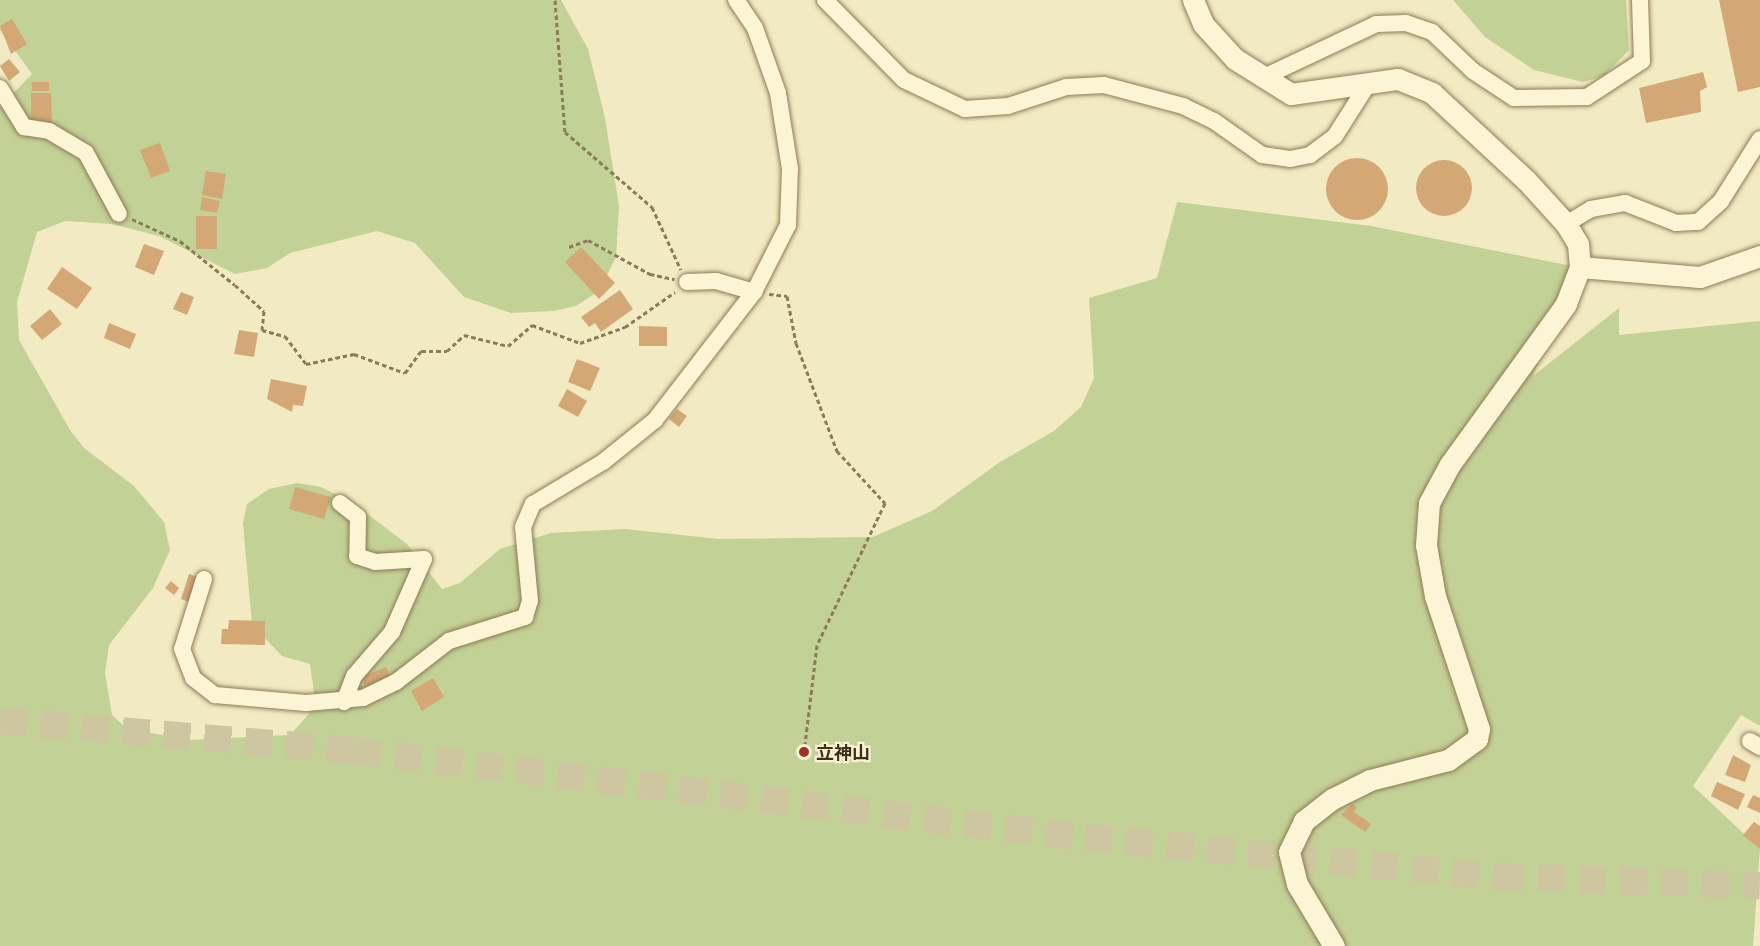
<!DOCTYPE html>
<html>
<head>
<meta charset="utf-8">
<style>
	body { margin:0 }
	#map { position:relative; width:1760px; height:946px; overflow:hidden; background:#f2eac2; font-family:Literata,"Noto Sans JP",serif }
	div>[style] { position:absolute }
	.green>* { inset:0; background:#c2d195 }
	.building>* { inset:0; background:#d3a875 }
	.round { border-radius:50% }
	.trunk-tunnel>* { height:27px; margin-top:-13.5px; transform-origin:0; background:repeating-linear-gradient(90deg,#cec5a1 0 27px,transparent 0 41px) }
	.path>* { height:3px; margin-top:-1.5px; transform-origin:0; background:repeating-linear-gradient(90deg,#8d7b57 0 4.5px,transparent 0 7.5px) }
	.roads { filter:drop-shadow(0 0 2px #8d7b57) drop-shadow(0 0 2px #8d7b57) }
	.minor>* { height:16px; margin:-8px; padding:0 8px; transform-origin:8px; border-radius:8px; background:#fbf5d6 }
	.tertiary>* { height:21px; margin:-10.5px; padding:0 10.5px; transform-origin:10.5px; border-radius:10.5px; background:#fbf5d6 }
	.dots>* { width:16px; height:16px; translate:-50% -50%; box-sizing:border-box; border:3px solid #f8f2d3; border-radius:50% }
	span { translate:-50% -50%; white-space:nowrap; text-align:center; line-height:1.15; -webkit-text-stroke:4.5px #f8f2d3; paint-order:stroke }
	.poi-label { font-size:18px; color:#3c301d; font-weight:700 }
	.left { translate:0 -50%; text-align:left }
</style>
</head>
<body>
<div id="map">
	<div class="green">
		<div style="clip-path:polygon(0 0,561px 0,588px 49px,605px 118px,619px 206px,616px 257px,599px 291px,576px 306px,553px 311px,511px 313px,464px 297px,415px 243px,377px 231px,290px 253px,267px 268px,235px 274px,159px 236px,112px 224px,65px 221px,37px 232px,17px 302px,19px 340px,70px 430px,84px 448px,134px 486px,164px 522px,170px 550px,153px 588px,109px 645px,105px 673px,112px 715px,126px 728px,187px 740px,290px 735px,316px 706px,310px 664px,282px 656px,252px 625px,243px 523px,247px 504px,269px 489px,297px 483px,321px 487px,354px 504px,407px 544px,442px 589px,460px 583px,500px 549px,551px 533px,625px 529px,719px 539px,873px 537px,932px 511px,1000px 462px,1054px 431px,1081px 407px,1094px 378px,1089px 298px,1157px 278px,1177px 202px,1371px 226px,1577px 267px,1533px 376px,1619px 308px,1619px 335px,1760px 321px,1760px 726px,1741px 715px,1693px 786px,1760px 849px,1753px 946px,0 946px,0 107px,32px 74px,0 30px)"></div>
		<div style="clip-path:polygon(1453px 0,1626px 0,1629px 50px,1604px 76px,1583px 82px,1534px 70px,1485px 37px)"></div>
	</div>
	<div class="building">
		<div style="clip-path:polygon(1719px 0,1760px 0,1760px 87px,1738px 92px)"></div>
		<div style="clip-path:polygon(12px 19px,27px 44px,11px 54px,0 26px)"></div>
		<div style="clip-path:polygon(9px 59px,20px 72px,9px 81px,0 66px)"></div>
		<div style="clip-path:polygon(1703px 72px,1707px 87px,1700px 91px,1701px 112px,1646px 123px,1639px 88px)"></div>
		<div style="clip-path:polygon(32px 82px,49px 82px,49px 91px,32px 91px)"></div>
		<div style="clip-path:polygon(31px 93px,51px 93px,52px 125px,31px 125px)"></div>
		<div style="clip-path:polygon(160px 143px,170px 171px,151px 178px,140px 150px)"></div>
		<div class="round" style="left:1326px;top:158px;width:62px;height:62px"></div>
		<div class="round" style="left:1416px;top:160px;width:56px;height:56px"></div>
		<div style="clip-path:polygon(206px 171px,226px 174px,222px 199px,202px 195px)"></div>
		<div style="clip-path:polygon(202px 197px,220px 201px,217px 213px,200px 210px)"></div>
		<div style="clip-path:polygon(196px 216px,217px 216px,217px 249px,196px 249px)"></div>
		<div style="clip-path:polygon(144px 244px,164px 251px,154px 275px,135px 267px)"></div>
		<div style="clip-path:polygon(581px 247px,615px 283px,599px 299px,565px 262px)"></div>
		<div style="clip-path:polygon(62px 267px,92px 288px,77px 309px,47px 289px)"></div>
		<div style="clip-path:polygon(620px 290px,633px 309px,601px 332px,595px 323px,589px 327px,581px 317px)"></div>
		<div style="clip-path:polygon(181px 292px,194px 297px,187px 315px,173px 309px)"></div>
		<div style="clip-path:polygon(50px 309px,62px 324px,42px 340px,30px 326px)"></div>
		<div style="clip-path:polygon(109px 323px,136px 334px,130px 349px,104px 338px)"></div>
		<div style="clip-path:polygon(639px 326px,667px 327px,667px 346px,639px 346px)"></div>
		<div style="clip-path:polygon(239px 330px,258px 333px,254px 357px,234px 354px)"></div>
		<div style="clip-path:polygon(577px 359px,600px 368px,590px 391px,568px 382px)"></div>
		<div style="clip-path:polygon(271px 379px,307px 386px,303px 406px,293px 405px,292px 412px,267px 399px)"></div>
		<div style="clip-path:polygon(567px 389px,587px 401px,578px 417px,558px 406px)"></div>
		<div style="clip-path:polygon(677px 409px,687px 416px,679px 427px,669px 419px)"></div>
		<div style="clip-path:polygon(295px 487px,331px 497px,324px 519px,289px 509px)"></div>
		<div style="clip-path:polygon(189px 574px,201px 578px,192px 603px,181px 599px)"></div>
		<div style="clip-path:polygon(171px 581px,179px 588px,174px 595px,165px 588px)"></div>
		<div style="clip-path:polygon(229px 620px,265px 621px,265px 645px,221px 644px,222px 629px,228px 629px)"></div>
		<div style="clip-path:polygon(386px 667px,391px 679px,366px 689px,361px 677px)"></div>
		<div style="clip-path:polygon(433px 678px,444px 697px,422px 711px,411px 691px)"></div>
		<div style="clip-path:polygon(1733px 755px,1751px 765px,1745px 782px,1725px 775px)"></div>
		<div style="clip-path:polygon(1717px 782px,1745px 794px,1738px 810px,1711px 796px)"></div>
		<div style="clip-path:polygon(1753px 795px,1760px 798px,1760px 813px,1747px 807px)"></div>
		<div style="clip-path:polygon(1352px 804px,1357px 807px,1354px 812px,1371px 824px,1365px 832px,1341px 815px)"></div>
		<div style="clip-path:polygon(1754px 822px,1760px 826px,1760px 849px,1743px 835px)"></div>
	</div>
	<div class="trunk-tunnel">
		<div style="left:0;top:720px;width:355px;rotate:4.8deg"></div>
		<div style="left:354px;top:750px;width:736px;rotate:6.79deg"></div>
		<div style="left:1085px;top:837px;width:414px;rotate:5.4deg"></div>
		<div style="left:1497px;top:876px;width:263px;rotate:2deg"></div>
	</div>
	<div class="path">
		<div style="left:555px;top:0;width:132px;rotate:85.7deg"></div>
		<div style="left:565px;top:132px;width:115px;rotate:40.8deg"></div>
		<div style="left:652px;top:207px;width:69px;rotate:65.3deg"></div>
		<div style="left:132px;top:219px;width:53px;rotate:24.6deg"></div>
		<div style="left:180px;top:241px;width:70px;rotate:38.7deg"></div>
		<div style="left:235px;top:285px;width:39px;rotate:42deg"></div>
		<div style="left:264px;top:311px;width:19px;rotate:96deg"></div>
		<div style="left:262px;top:330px;width:24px;rotate:15deg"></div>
		<div style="left:285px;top:336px;width:35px;rotate:53deg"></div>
		<div style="left:306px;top:364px;width:49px;rotate:-11.8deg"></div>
		<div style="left:354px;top:354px;width:54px;rotate:20.4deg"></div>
		<div style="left:405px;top:373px;width:27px;rotate:-54deg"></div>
		<div style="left:421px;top:351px;width:26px"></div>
		<div style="left:447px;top:351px;width:23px;rotate:-43deg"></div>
		<div style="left:464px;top:335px;width:45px;rotate:14deg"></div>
		<div style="left:508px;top:346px;width:32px;rotate:-41deg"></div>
		<div style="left:532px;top:325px;width:51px;rotate:20.6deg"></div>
		<div style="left:580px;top:343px;width:48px;rotate:-19.6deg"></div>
		<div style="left:625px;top:327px;width:61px;rotate:-35deg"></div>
		<div style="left:569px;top:247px;width:20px;rotate:-20deg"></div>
		<div style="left:588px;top:240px;width:71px;rotate:28.7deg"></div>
		<div style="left:650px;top:274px;width:25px;rotate:12deg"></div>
		<div style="left:769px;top:294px;width:18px;rotate:6deg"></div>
		<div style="left:787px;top:296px;width:48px;rotate:79.2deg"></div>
		<div style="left:796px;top:343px;width:116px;rotate:69.2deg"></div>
		<div style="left:837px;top:451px;width:71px;rotate:47.3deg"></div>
		<div style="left:885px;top:503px;width:157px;rotate:115.6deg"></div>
		<div style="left:817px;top:645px;width:108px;rotate:96.9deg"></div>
	</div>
	<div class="roads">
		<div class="minor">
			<div style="left:825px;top:0;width:112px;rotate:45.4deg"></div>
			<div style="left:904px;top:80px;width:68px;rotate:25.4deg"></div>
			<div style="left:965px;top:109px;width:43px;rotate:-4deg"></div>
			<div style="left:1008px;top:106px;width:61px;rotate:-18.1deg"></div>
			<div style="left:1066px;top:87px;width:38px;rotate:-3deg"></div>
			<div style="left:1104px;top:85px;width:82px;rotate:14.9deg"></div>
			<div style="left:1183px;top:106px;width:34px;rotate:26deg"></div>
			<div style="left:1214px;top:121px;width:59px;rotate:35.3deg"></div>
			<div style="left:1262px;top:155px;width:28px;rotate:8deg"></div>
			<div style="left:1290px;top:159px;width:20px;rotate:-11deg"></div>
			<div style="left:1310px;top:155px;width:31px;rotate:-37deg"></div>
			<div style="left:1335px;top:136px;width:62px;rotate:-57.6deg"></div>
			<div style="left:1262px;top:78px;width:126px;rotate:-25.3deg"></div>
			<div style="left:1376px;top:24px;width:30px;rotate:-2deg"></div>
			<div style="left:1406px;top:23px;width:28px;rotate:19deg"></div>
			<div style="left:1432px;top:32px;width:57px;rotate:43.6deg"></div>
			<div style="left:1473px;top:71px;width:49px;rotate:33.4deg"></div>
			<div style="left:1514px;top:98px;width:73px;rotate:-0.8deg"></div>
			<div style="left:1587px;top:97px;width:66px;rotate:-33.2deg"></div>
			<div style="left:1642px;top:61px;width:61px;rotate:-91.9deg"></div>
			<div style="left:0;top:88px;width:46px;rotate:58.4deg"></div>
			<div style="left:24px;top:127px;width:25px;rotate:9deg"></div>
			<div style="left:49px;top:131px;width:43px;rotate:30.7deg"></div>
			<div style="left:86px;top:153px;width:69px;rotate:61.6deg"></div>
			<div style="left:1566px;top:224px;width:29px;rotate:-31deg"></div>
			<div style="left:1591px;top:209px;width:35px;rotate:-10deg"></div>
			<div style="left:1625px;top:203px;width:55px;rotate:21.4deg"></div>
			<div style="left:1676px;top:223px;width:22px;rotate:-3deg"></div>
			<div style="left:1698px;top:222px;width:31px;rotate:-42deg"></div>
			<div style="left:1721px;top:201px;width:73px;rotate:-57.8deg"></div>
			<div style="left:687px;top:282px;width:29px;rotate:-2deg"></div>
			<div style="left:716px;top:281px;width:40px;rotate:16deg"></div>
			<div style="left:340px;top:503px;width:23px;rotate:38deg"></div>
			<div style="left:358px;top:517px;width:39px;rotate:91deg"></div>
			<div style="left:357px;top:556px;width:19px;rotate:18deg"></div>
			<div style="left:375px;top:562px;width:49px;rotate:-3.5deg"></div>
			<div style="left:424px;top:559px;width:80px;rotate:113.7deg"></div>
			<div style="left:392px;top:632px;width:58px;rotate:130.8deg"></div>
			<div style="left:354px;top:676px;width:28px;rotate:111deg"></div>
			<div style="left:204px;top:579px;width:73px;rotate:107.4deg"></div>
			<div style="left:182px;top:649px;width:31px;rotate:69deg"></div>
			<div style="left:193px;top:678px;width:28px;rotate:38deg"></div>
			<div style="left:215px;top:695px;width:91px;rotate:5deg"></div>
			<div style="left:306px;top:703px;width:57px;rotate:-5deg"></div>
			<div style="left:363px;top:698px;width:37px;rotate:-26deg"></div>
			<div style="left:396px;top:682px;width:67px;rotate:-37.7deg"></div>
			<div style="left:449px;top:641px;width:80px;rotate:-17.5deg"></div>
			<div style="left:525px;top:617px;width:17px;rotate:-73deg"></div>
			<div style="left:530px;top:601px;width:74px;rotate:-95.4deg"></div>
			<div style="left:523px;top:527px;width:25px;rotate:-67deg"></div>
			<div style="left:533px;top:504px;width:82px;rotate:-31deg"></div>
			<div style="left:603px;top:462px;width:67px;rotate:-38.9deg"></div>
			<div style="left:655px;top:420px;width:162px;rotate:-52.3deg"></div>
			<div style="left:754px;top:292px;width:75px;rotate:-63.1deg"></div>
			<div style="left:788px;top:225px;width:56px;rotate:-88deg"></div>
			<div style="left:790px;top:169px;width:77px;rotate:-99deg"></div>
			<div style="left:778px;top:93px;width:69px;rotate:-109.5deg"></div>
			<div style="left:755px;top:28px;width:34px;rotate:-124deg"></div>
			<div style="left:1750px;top:741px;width:12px;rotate:31deg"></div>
		</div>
		<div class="tertiary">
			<div style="left:1193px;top:0;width:26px;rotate:67deg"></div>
			<div style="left:1203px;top:24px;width:47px;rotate:47.6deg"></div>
			<div style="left:1235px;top:59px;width:66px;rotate:32deg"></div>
			<div style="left:1291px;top:94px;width:108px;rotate:-8deg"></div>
			<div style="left:1398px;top:79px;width:37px;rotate:22deg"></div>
			<div style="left:1432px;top:93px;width:128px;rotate:42.8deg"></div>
			<div style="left:1526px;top:180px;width:59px;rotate:47.7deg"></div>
			<div style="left:1566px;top:224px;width:23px;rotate:59deg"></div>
			<div style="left:1578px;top:244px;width:23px;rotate:85deg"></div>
			<div style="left:1580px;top:267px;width:40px;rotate:111deg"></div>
			<div style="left:1566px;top:304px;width:198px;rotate:125.9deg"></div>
			<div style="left:1450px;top:464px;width:44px;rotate:118.3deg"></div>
			<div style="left:1429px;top:503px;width:42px;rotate:94.1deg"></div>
			<div style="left:1426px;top:545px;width:52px;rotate:80deg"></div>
			<div style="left:1435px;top:596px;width:140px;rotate:71.7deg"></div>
			<div style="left:1479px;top:729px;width:10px;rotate:101deg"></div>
			<div style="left:1477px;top:739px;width:36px;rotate:144deg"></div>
			<div style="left:1448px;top:760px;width:81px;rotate:165.6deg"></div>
			<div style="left:1370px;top:780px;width:42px;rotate:153.4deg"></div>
			<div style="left:1332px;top:799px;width:36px;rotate:142deg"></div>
			<div style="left:1304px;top:821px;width:34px;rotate:116deg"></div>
			<div style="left:1289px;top:852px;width:33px;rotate:76deg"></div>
			<div style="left:1297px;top:884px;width:72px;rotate:59.2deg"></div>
			<div style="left:1580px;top:267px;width:120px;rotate:4.8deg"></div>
			<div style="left:1700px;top:277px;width:64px;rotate:-19.3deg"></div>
		</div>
	</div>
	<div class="dots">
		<div style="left:804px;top:752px;background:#a13222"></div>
	</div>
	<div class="poi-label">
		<span class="left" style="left:816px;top:752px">立神山</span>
	</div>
</div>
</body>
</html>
